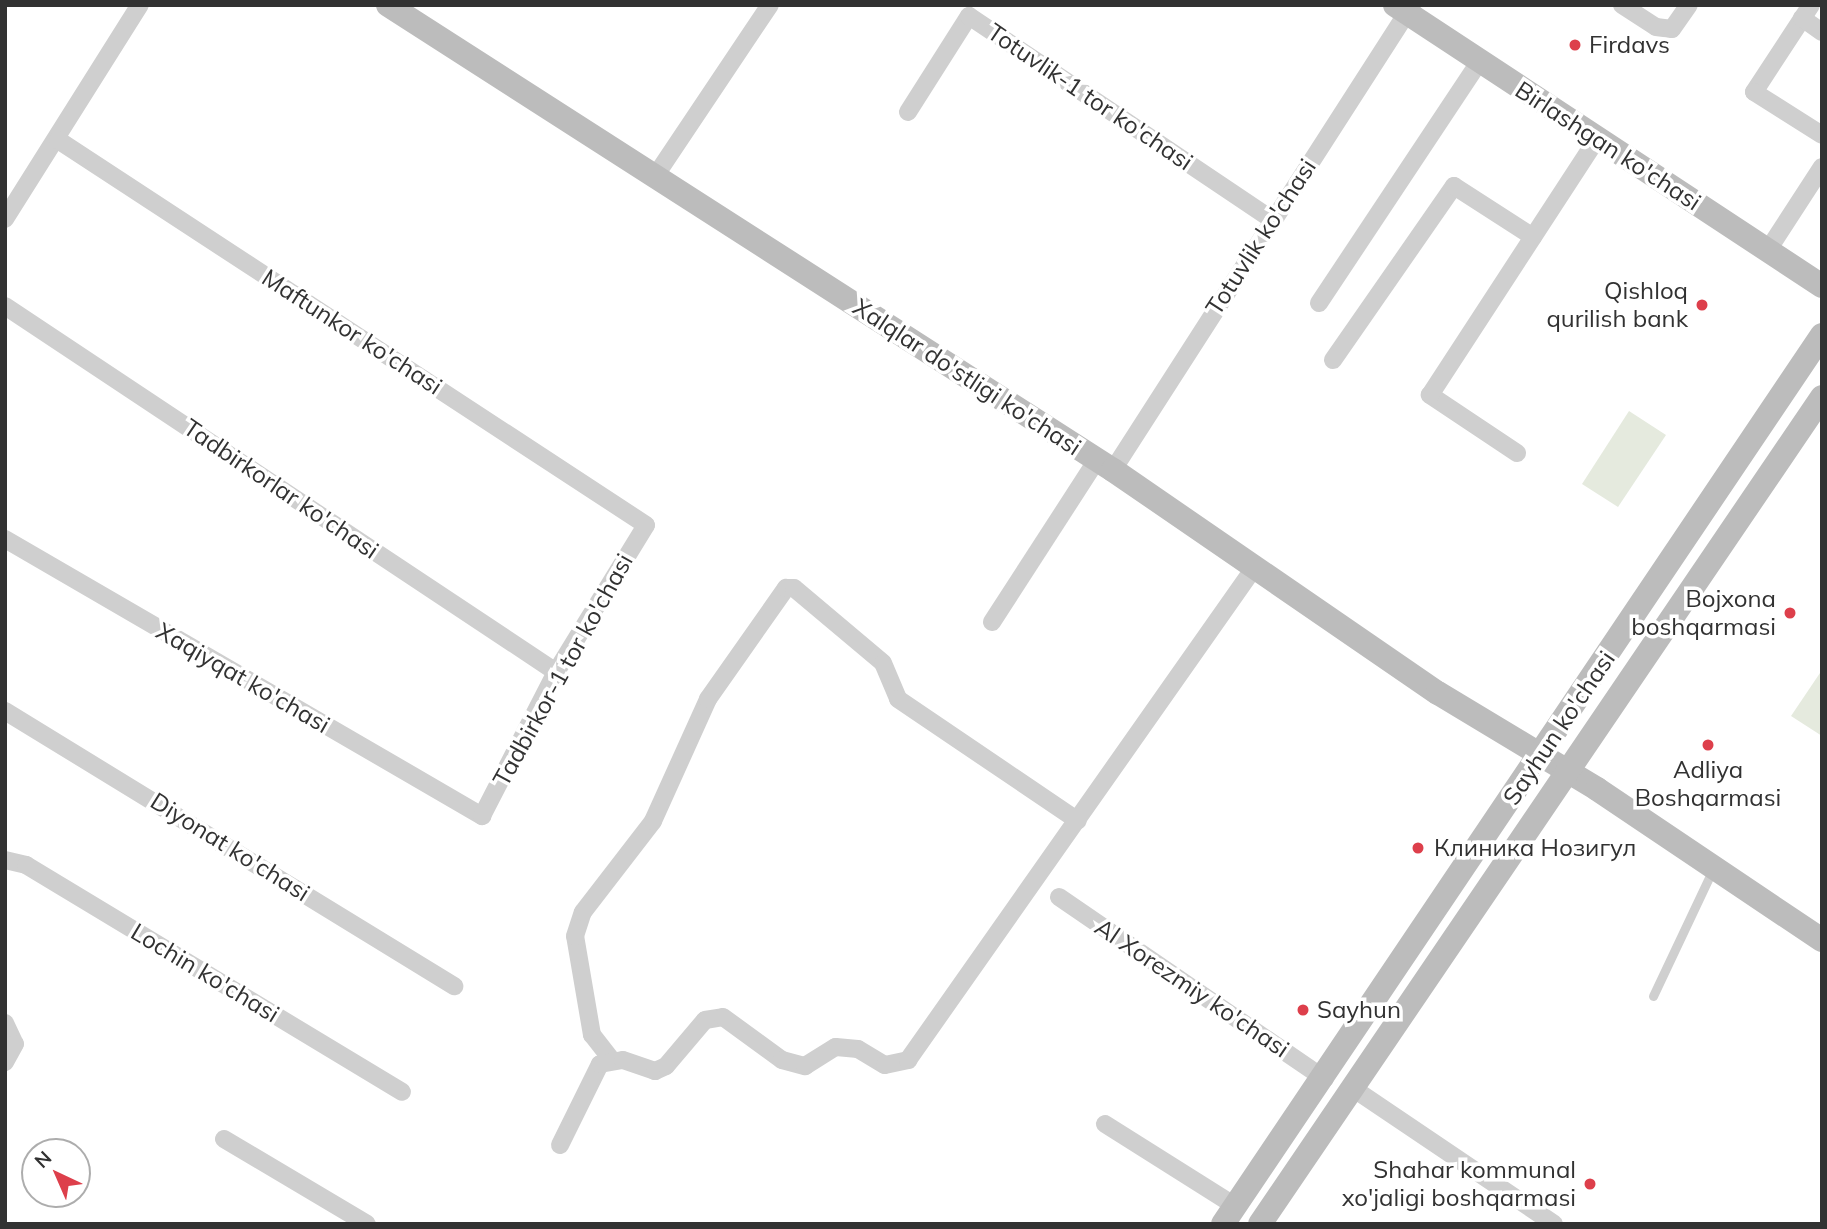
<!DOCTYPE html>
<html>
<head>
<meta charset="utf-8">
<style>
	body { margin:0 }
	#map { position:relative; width:1827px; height:1229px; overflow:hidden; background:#fff; font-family:Mulish,sans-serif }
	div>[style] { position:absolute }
	.green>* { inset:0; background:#e5eade }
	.lane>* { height:9px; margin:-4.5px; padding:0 4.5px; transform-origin:4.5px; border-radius:4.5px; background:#cfcfcf }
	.street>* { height:18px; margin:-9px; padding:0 9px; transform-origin:9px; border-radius:9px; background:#cfcfcf }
	.secondary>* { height:24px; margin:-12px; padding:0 12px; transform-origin:12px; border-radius:12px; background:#bcbcbc }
	.dots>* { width:19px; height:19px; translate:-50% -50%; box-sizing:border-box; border:4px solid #fff; border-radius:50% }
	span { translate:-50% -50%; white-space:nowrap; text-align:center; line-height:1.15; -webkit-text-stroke:7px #fff; paint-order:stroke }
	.poi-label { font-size:24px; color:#323232 }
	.left { translate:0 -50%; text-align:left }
	.right { translate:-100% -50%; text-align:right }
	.street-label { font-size:24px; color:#323232 }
	.frame { position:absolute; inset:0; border:7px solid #323232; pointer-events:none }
	.north { position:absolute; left:21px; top:1138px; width:70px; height:70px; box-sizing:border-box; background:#fff; border:2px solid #adadad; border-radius:50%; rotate:316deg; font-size:19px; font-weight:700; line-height:28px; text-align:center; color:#323232 }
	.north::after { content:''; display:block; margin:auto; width:24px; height:32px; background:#dd3f4b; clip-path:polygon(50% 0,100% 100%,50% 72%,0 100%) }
</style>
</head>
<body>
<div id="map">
	<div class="green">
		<div style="clip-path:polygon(1629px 411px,1666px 435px,1618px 507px,1582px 484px)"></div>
		<div style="clip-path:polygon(1822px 670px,1822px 736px,1791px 716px)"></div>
	</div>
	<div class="lane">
		<div style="left:1653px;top:996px;width:140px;rotate:-64.7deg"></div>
	</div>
	<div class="street">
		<div style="left:1622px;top:5px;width:40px;rotate:32.9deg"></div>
		<div style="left:1656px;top:27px;width:16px;rotate:7deg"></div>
		<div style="left:1672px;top:29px;width:29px;rotate:-55deg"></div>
		<div style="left:1811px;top:5px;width:104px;rotate:123.2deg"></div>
		<div style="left:1754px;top:92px;width:80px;rotate:32.3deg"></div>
		<div style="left:1802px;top:18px;width:24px;rotate:35deg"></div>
		<div style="left:908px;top:112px;width:114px;rotate:-57.6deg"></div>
		<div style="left:969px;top:16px;width:364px;rotate:33.9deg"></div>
		<div style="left:654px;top:178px;width:208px;rotate:-56.2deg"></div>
		<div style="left:5px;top:219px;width:253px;rotate:-57.8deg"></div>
		<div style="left:1768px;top:250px;width:99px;rotate:-57deg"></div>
		<div style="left:1319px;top:303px;width:291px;rotate:-56.4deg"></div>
		<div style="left:5px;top:306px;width:661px;rotate:33.59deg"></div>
		<div style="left:1333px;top:360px;width:212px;rotate:-55.2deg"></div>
		<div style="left:1454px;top:186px;width:94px;rotate:32.8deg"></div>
		<div style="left:1517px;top:453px;width:105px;rotate:-146.3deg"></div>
		<div style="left:1430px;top:395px;width:306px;rotate:-56.9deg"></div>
		<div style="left:1113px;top:470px;width:553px;rotate:-57.26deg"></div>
		<div style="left:5px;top:539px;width:552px;rotate:30.14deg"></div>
		<div style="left:482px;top:816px;width:162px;rotate:-62.8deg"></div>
		<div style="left:556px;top:672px;width:172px;rotate:-58.5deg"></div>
		<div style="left:646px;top:525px;width:703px;rotate:-146.78deg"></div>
		<div style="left:992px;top:622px;width:193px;rotate:-57.1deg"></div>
		<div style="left:5px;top:711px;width:527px;rotate:31.49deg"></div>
		<div style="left:5px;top:860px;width:22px;rotate:13deg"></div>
		<div style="left:26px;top:865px;width:439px;rotate:31.1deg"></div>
		<div style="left:1059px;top:897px;width:322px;rotate:34.4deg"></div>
		<div style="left:5px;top:1023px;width:23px;rotate:65deg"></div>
		<div style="left:15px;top:1044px;width:21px;rotate:119deg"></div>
		<div style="left:611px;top:1059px;width:31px;rotate:-128deg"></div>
		<div style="left:592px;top:1035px;width:100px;rotate:-99.7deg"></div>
		<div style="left:575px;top:936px;width:25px;rotate:-72deg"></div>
		<div style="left:583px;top:912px;width:115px;rotate:-52.4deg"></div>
		<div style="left:653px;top:821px;width:134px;rotate:-65.7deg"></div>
		<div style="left:708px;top:699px;width:136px;rotate:-54.9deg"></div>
		<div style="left:786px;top:588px;width:8px"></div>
		<div style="left:794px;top:588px;width:116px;rotate:40.1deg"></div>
		<div style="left:883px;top:663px;width:39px;rotate:67deg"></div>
		<div style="left:898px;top:699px;width:217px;rotate:34.1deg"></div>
		<div style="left:1354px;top:1089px;width:241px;rotate:34deg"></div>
		<div style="left:1105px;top:1124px;width:154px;rotate:32.2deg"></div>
		<div style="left:224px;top:1139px;width:166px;rotate:30.7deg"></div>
		<div style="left:560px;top:1145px;width:90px;rotate:-63.7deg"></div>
		<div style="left:600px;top:1064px;width:23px;rotate:-10deg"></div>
		<div style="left:623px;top:1060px;width:34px;rotate:19deg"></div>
		<div style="left:655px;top:1071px;width:12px;rotate:-24deg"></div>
		<div style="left:666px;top:1066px;width:60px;rotate:-49.7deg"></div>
		<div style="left:705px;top:1020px;width:18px;rotate:-9deg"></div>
		<div style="left:723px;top:1017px;width:73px;rotate:36.1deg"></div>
		<div style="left:782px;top:1060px;width:24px;rotate:15deg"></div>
		<div style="left:805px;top:1066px;width:36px;rotate:-32deg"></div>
		<div style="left:836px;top:1047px;width:22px;rotate:5deg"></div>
		<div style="left:858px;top:1049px;width:31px;rotate:31deg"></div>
		<div style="left:885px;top:1065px;width:24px;rotate:-12deg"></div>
		<div style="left:908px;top:1060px;width:601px;rotate:-54.88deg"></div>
	</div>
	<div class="secondary">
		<div style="left:388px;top:5px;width:861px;rotate:32.68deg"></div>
		<div style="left:1113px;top:470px;width:394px;rotate:34.5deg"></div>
		<div style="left:1438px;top:693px;width:186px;rotate:31.1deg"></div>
		<div style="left:1597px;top:789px;width:271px;rotate:33.9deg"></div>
		<div style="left:1395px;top:5px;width:511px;rotate:33.35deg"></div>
		<div style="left:1223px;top:1224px;width:1072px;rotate:-56.03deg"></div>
		<div style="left:1260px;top:1224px;width:1000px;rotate:-55.8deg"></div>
	</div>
	<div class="dots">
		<div style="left:1575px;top:45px;background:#dd3f4b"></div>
		<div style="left:1702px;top:305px;background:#dd3f4b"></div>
		<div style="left:1790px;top:613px;background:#dd3f4b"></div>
		<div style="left:1708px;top:745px;background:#dd3f4b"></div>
		<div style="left:1418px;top:848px;background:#dd3f4b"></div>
		<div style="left:1303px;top:1010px;background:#dd3f4b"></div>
		<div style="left:1590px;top:1184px;background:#dd3f4b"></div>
	</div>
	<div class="poi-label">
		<span class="left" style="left:1589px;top:45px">Firdavs</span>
		<span class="right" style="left:1688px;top:305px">Qishloq<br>qurilish bank</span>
		<span class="right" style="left:1776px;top:613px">Bojxona<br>boshqarmasi</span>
		<span style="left:1708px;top:784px">Adliya<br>Boshqarmasi</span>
		<span class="left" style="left:1434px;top:848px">Клиника Нозигул</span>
		<span class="left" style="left:1317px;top:1010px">Sayhun</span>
		<span class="right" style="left:1576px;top:1184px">Shahar kommunal<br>xo'jaligi boshqarmasi</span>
	</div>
	<div class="street-label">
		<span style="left:1090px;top:97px;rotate:34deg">Totuvlik-1 tor ko'chasi</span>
		<span style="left:1608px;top:146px;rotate:33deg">Birlashgan ko'chasi</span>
		<span style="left:1261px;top:237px;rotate:-57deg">Totuvlik ko'chasi</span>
		<span style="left:352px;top:332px;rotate:33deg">Maftunkor ko'chasi</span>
		<span style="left:967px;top:377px;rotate:33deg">Xalqlar do'stligi ko'chasi</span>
		<span style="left:281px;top:489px;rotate:34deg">Tadbirkorlar ko'chasi</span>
		<span style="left:563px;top:670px;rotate:-61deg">Tadbirkor-1 tor ko'chasi</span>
		<span style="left:243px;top:678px;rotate:30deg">Xaqiyqat ko'chasi</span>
		<span style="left:1559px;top:728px;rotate:-56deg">Sayhun ko'chasi</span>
		<span style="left:230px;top:847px;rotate:32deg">Diyonat ko'chasi</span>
		<span style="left:205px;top:973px;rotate:31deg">Lochin ko'chasi</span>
		<span style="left:1192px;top:988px;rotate:34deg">Al Xorezmiy ko'chasi</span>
	</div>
	<div class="frame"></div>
	<div class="north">N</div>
</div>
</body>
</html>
